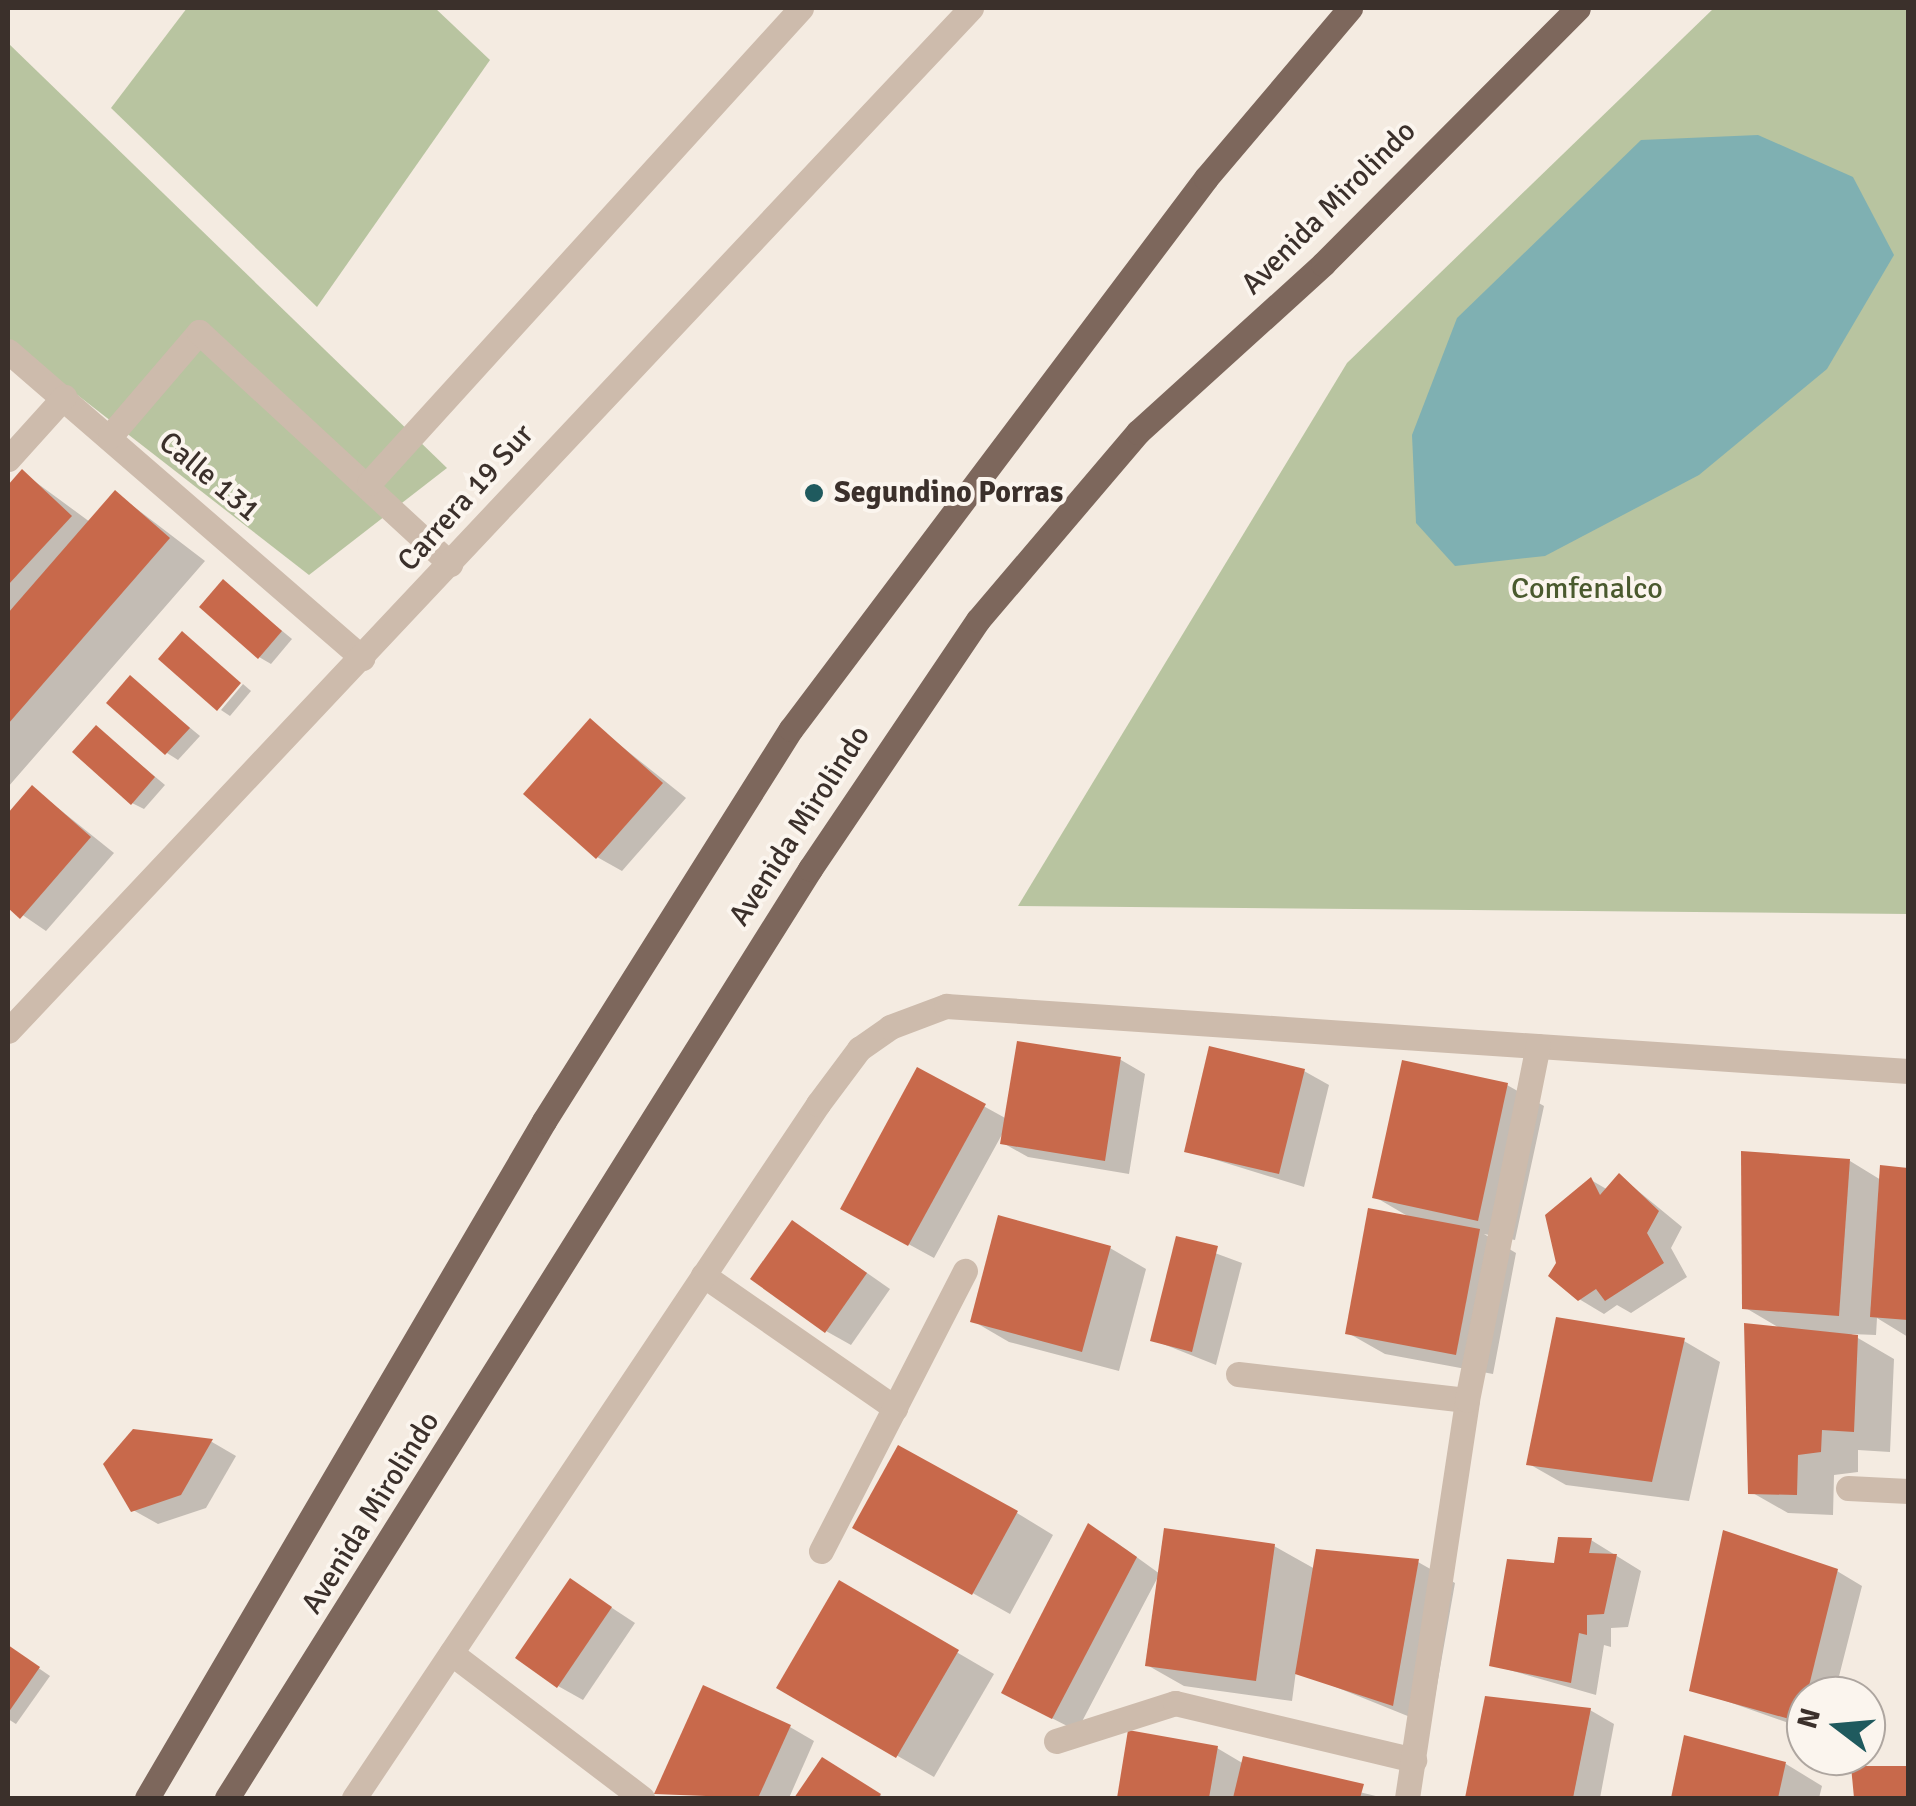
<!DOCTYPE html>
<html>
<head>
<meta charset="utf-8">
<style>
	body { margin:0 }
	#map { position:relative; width:1916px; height:1806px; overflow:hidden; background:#f4ebe1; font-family:Signika,sans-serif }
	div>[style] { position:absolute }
	.green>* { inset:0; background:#b8c4a0 }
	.water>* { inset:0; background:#7fb0b2 }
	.shadow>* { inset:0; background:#0003 }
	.building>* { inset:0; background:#c8694b }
	.minor>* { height:25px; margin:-12.5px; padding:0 12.5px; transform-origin:12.5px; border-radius:12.5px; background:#cdbbac }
	.major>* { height:25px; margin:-12.5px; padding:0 12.5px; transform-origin:12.5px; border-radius:12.5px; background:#7d675c }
	.dots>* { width:28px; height:28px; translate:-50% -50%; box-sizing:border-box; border:5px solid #fbf5ee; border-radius:50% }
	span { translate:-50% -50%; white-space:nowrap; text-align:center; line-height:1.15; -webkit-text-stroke:8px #fbf5ee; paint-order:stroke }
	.street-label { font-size:30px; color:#3b302b }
	.poi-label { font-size:30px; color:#3b302b; font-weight:700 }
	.left { translate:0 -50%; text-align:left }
	.park-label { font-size:30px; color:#4a5a2e }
	.frame { position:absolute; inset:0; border:10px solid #3b302b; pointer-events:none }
	.north { position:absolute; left:1786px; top:1676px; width:100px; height:100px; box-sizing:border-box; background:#fbf5ee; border:2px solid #aea6a0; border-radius:50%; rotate:286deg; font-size:28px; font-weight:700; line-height:40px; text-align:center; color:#3b302b }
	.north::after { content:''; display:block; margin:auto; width:35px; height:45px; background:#1f5a5e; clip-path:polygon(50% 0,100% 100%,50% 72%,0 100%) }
</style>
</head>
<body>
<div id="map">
	<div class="green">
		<div style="clip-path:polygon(187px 8px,435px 8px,490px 60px,317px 307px,111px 108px)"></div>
		<div style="clip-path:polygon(1714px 8px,1908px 8px,1908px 914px,1018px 906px,1347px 363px)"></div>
		<div style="clip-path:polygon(8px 43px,447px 468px,309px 575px,8px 341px)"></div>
	</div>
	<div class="water">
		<div style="clip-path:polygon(1758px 135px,1853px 177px,1894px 255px,1827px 369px,1699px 475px,1545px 556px,1455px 566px,1416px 523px,1412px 435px,1457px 318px,1641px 140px)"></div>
	</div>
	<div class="shadow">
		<div style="clip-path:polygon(22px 472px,90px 522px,116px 493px,205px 561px,8px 787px,8px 489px)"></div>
		<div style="clip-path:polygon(224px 583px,292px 639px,271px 664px,259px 657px)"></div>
		<div style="clip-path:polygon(130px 678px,200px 736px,178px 760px,167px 753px)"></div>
		<div style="clip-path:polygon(243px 684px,251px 691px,230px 716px,221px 710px)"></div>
		<div style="clip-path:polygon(590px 721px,686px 798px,622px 871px,597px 857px)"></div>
		<div style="clip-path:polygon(97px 728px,165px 785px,144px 809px,132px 803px)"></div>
		<div style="clip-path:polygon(33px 788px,114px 853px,46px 931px,8px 905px,8px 817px)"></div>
		<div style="clip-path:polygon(1019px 1043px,1121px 1060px,1145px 1074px,1129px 1174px,1028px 1157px,1003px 1143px,1005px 1129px,934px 1258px,868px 1222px,918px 1070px,1007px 1119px)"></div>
		<div style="clip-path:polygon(1304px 1071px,1329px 1085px,1304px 1187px,1187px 1151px)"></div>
		<div style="clip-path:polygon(1507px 1085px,1544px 1106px,1515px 1240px,1484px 1234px,1516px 1253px,1493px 1374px,1385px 1354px,1348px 1333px,1411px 1218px,1375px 1197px)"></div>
		<div style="clip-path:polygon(1850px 1161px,1881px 1180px,1882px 1167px,1908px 1170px,1908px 1337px,1877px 1318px,1876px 1335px,1851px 1334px,1894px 1359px,1890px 1452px,1858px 1450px,1858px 1472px,1834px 1475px,1833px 1515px,1788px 1513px,1751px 1492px,1783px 1330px,1744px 1307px)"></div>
		<div style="clip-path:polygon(1620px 1176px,1682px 1227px,1671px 1248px,1687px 1277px,1631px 1313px,1617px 1305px,1604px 1314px,1579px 1299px,1591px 1180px,1608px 1190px)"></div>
		<div style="clip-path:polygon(817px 1238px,890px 1289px,851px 1345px,826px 1331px)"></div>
		<div style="clip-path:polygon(1177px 1239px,1242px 1263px,1216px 1365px,1153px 1340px)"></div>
		<div style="clip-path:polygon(1110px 1248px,1146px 1269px,1119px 1371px,1009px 1342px,973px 1321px)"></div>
		<div style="clip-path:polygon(1684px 1341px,1720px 1362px,1689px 1501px,1566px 1485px,1529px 1464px)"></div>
		<div style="clip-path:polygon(134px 1432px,212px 1442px,236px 1456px,206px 1508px,158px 1524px,133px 1510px)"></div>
		<div style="clip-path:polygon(1017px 1513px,1053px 1535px,1010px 1614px,855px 1527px)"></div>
		<div style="clip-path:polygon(1113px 1540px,1160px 1574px,1274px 1546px,1315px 1569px,1418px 1562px,1455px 1583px,1430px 1725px,1296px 1671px,1292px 1701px,1184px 1686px,1147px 1665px,1159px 1575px,1077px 1731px,1028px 1706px)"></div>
		<div style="clip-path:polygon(1591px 1540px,1641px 1571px,1628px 1627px,1611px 1628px,1611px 1647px,1604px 1645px,1596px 1695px,1492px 1665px,1556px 1566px)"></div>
		<div style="clip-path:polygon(1837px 1571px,1862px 1586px,1834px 1696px,1806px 1696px,1806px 1729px,1692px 1689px)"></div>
		<div style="clip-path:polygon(571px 1581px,635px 1623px,583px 1700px,558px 1686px)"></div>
		<div style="clip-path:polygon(840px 1584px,994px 1674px,934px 1777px,779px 1687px)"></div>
		<div style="clip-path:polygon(8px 1647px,50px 1676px,16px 1724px,8px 1719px)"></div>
		<div style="clip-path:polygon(1487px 1698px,1590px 1710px,1614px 1724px,1600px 1798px,1468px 1798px)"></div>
		<div style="clip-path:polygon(790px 1727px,814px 1741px,789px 1798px,657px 1793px)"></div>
		<div style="clip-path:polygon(1130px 1733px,1217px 1748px,1244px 1764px,1384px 1798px,1119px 1798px)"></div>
		<div style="clip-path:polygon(1686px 1738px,1786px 1764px,1822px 1786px,1819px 1798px,1674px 1798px)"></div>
		<div style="clip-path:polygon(823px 1761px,847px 1775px,885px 1798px,797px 1798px)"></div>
	</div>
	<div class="building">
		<div style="clip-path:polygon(22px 469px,72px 516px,8px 585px,8px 485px)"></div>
		<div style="clip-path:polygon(115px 490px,170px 538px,8px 724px,8px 613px)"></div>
		<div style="clip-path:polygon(223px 579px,282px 631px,258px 659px,199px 607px)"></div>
		<div style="clip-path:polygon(182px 631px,241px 683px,217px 711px,158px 659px)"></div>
		<div style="clip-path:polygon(130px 675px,190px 728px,165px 755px,106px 703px)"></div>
		<div style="clip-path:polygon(590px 718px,663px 783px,596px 859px,523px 794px)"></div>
		<div style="clip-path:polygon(96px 725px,155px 777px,131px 805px,72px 752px)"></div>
		<div style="clip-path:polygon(32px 785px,91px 837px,20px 919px,8px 908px,8px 813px)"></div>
		<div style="clip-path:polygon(1017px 1041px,1121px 1057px,1105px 1161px,1000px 1144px)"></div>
		<div style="clip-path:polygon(1209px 1046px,1305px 1069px,1279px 1174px,1184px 1152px)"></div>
		<div style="clip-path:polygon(1402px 1060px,1508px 1083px,1478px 1221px,1372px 1198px)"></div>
		<div style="clip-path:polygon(917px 1067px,986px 1104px,908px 1246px,840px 1209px)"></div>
		<div style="clip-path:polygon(1741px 1151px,1850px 1159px,1839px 1316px,1742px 1309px)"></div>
		<div style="clip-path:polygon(1880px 1165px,1908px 1168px,1908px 1320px,1870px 1317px)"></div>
		<div style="clip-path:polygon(1619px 1173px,1659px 1211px,1647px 1233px,1664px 1263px,1605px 1301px,1596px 1289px,1578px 1301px,1548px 1276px,1556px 1263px,1545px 1215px,1591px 1177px,1600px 1195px)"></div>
		<div style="clip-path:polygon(1368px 1208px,1480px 1229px,1456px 1355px,1345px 1334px)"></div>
		<div style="clip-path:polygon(998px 1215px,1111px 1246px,1082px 1352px,970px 1322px)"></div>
		<div style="clip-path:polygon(792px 1220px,867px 1273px,825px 1333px,750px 1279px)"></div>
		<div style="clip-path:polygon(1176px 1236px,1218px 1246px,1192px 1352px,1150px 1341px)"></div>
		<div style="clip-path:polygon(1556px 1317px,1685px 1338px,1652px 1482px,1526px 1465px)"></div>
		<div style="clip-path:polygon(1744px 1323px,1858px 1335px,1854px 1432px,1822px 1430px,1821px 1452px,1798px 1455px,1797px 1495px,1748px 1494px)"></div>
		<div style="clip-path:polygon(133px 1429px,213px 1439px,181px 1495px,131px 1512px,103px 1464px)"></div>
		<div style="clip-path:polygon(898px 1445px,1018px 1511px,972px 1595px,852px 1528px)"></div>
		<div style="clip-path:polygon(1088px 1523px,1137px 1557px,1052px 1719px,1001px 1693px)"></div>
		<div style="clip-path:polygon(1164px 1528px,1275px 1544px,1256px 1681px,1145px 1666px)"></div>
		<div style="clip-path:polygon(1723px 1530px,1838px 1569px,1800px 1722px,1689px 1691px)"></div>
		<div style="clip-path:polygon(1558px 1537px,1592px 1538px,1589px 1553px,1617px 1554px,1604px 1614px,1587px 1615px,1587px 1635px,1579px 1633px,1571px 1683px,1489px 1666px,1507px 1559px,1554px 1563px)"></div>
		<div style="clip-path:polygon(1316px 1549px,1419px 1559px,1393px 1706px,1295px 1674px)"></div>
		<div style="clip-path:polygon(570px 1578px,612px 1607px,557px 1688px,515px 1658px)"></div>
		<div style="clip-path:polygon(839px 1580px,959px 1650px,896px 1758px,776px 1688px)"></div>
		<div style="clip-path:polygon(8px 1645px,40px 1667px,8px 1713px)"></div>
		<div style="clip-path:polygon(703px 1685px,791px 1725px,758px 1798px,654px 1794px)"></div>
		<div style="clip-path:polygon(1485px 1696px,1591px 1708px,1573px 1798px,1465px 1798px)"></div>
		<div style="clip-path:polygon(1128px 1730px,1218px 1746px,1209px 1798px,1117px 1798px)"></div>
		<div style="clip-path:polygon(1684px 1735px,1786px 1762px,1778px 1798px,1671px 1798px)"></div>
		<div style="clip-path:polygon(1243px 1756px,1364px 1784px,1360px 1798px,1233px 1798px)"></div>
		<div style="clip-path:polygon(822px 1757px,881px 1794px,878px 1798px,794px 1798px)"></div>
		<div style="clip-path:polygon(1851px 1766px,1908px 1766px,1908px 1798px,1854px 1798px)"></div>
	</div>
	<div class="minor">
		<div style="left:8px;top:351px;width:469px;rotate:40.9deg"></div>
		<div style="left:110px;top:436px;width:137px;rotate:-49.4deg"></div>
		<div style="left:199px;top:332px;width:342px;rotate:42.7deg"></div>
		<div style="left:8px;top:459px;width:84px;rotate:-47.9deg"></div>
		<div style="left:369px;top:483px;width:642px;rotate:-47.71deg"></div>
		<div style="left:8px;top:1031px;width:1405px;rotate:-46.73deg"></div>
		<div style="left:703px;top:1275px;width:234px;rotate:34.7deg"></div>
		<div style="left:1238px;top:1374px;width:230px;rotate:6.5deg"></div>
		<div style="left:1848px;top:1488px;width:60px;rotate:2.9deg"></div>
		<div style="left:821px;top:1551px;width:315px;rotate:-62.8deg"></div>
		<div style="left:451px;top:1653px;width:240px;rotate:37.2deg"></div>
		<div style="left:1056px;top:1741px;width:125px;rotate:-17.7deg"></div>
		<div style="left:1175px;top:1703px;width:246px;rotate:13.4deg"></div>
		<div style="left:354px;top:1798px;width:835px;rotate:-56.23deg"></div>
		<div style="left:818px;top:1104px;width:69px;rotate:-53.3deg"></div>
		<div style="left:859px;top:1049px;width:38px;rotate:-35deg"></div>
		<div style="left:890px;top:1027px;width:60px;rotate:-20.6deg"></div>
		<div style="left:946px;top:1006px;width:964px;rotate:3.87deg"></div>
		<div style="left:1407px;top:1798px;width:402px;rotate:-81.4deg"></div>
		<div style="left:1467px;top:1400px;width:361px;rotate:-78.7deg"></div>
	</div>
	<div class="major">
		<div style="left:147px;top:1798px;width:785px;rotate:-59.61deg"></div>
		<div style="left:544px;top:1121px;width:463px;rotate:-57.8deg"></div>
		<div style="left:791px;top:729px;width:690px;rotate:-53.01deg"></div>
		<div style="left:1206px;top:178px;width:223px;rotate:-49.7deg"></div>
		<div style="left:227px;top:1798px;width:1097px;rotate:-57.89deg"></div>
		<div style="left:810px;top:869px;width:300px;rotate:-56deg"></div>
		<div style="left:978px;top:620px;width:247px;rotate:-49.6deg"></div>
		<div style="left:1138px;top:432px;width:250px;rotate:-42.2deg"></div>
		<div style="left:1323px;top:264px;width:361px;rotate:-45.1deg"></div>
	</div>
	<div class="dots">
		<div style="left:814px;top:493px;background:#1f5a5e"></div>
	</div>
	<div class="street-label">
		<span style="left:1329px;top:208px;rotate:-45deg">Avenida Mirolindo</span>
		<span style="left:209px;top:477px;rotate:40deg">Calle 131</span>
		<span style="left:466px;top:498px;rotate:-48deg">Carrera 19 Sur</span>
		<span style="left:800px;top:826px;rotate:-57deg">Avenida Mirolindo</span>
		<span style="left:371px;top:1513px;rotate:-58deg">Avenida Mirolindo</span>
	</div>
	<div class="poi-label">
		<span class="left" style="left:834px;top:493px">Segundino Porras</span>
	</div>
	<div class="park-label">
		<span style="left:1587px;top:589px">Comfenalco</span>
	</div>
	<div class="frame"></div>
	<div class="north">N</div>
</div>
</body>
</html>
